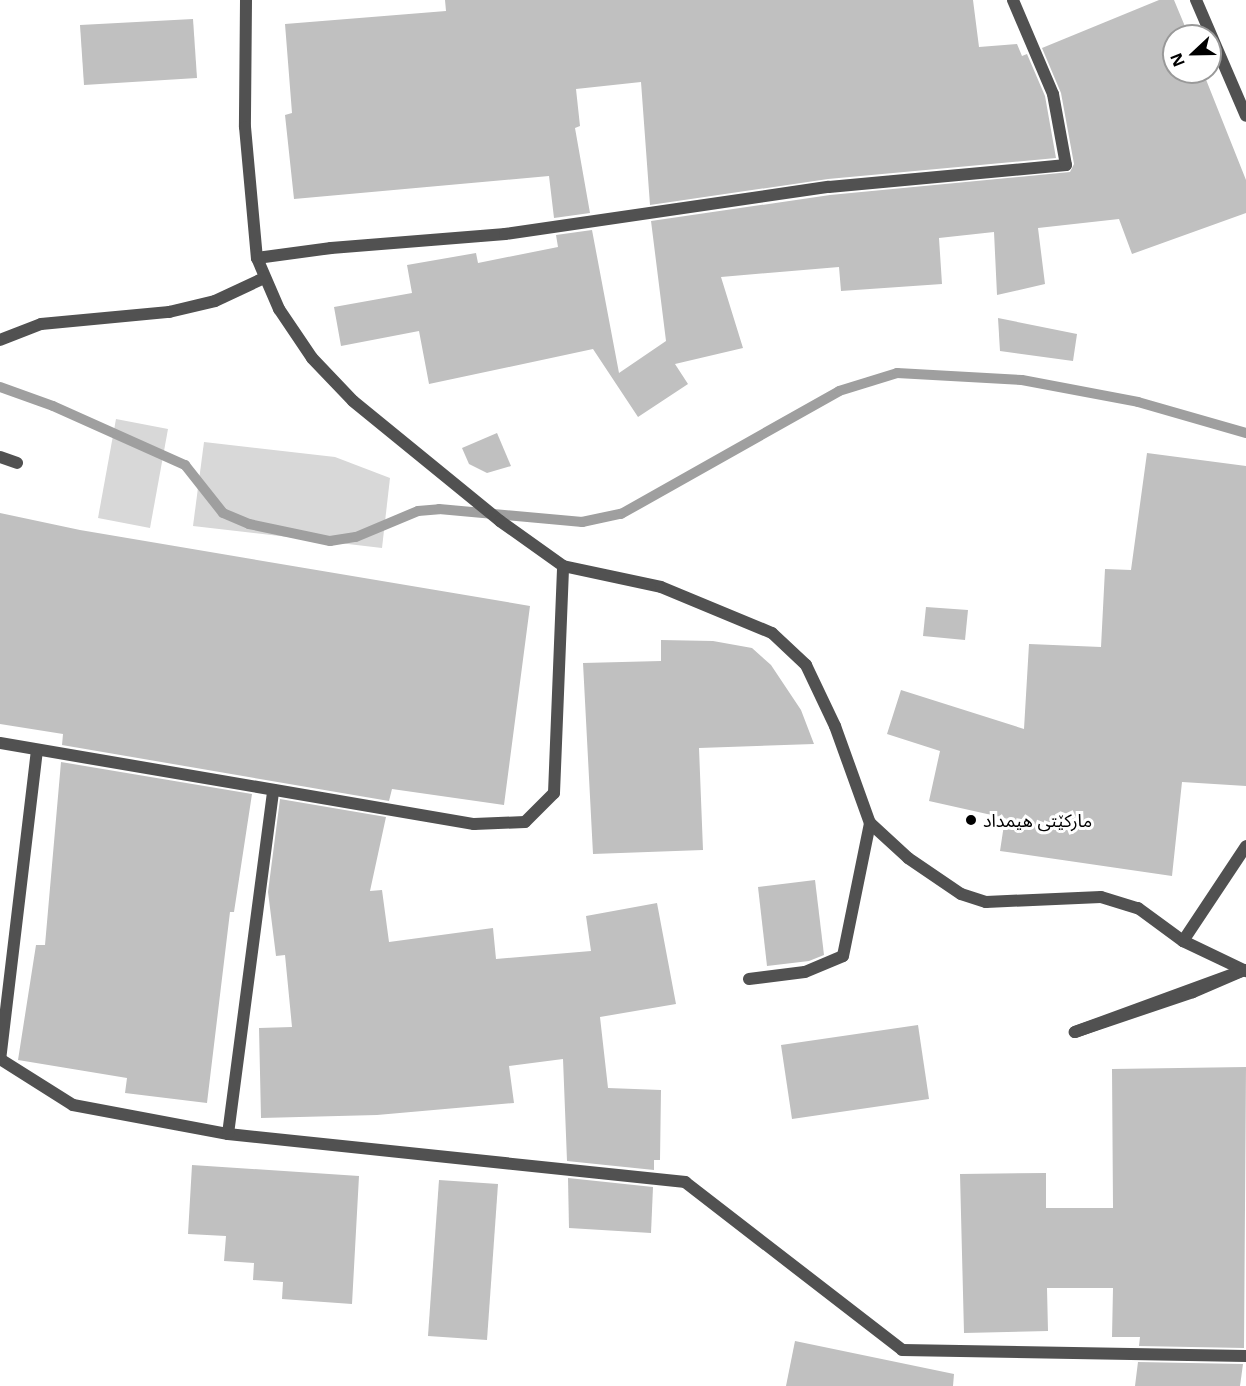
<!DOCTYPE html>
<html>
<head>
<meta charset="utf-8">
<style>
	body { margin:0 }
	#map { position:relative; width:1246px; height:1386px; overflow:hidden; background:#fff; font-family:"Open Sans","Noto Sans Arabic",sans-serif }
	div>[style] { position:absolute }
	.green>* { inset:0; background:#d8d8d8 }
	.stream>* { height:10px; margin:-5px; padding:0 5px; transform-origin:5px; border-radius:5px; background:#9f9f9f }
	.building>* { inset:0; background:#c0c0c0 }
	.street>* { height:12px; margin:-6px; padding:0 6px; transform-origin:6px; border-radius:6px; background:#515151 }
	.dots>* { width:16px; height:16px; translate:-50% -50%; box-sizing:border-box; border:3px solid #fff; border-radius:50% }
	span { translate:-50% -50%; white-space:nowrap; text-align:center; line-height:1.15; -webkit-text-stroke:6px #fff; paint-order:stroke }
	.poi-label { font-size:18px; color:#000 }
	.left { translate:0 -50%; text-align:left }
	.north { position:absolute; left:1162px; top:24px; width:60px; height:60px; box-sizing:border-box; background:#fff; border:2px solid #999; border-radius:50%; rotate:248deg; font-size:16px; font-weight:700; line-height:24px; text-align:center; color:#000 }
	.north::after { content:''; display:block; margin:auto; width:21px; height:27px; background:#000; clip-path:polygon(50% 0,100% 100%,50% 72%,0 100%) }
</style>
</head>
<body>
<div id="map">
	<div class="green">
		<div style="clip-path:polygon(116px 419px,168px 429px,150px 528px,98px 518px)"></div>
		<div style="clip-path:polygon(204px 442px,335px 457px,390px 478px,382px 548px,193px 526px)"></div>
	</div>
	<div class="stream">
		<div style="left:0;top:387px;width:56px;rotate:19.7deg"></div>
		<div style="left:53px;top:406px;width:145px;rotate:24.1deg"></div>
		<div style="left:185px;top:465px;width:61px;rotate:51.6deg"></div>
		<div style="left:223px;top:513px;width:28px;rotate:23deg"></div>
		<div style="left:249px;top:524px;width:83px;rotate:11.9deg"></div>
		<div style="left:330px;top:541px;width:26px;rotate:-9deg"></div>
		<div style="left:356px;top:537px;width:67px;rotate:-22.8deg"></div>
		<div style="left:418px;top:511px;width:21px;rotate:-5deg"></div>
		<div style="left:439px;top:509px;width:144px;rotate:5.2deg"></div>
		<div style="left:582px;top:522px;width:40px;rotate:-12deg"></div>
		<div style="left:621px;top:514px;width:250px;rotate:-29.4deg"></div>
		<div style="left:839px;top:391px;width:61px;rotate:-17.2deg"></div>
		<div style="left:897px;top:373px;width:125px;rotate:3.2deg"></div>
		<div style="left:1022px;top:380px;width:118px;rotate:10.7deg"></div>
		<div style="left:1138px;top:402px;width:112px;rotate:16deg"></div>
	</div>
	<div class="building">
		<div style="clip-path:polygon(445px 0,973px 0,979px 47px,1017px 44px,1022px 56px,1027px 54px,1045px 96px,1056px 158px,828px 179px,650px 205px,641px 82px,576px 89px,580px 126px,575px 128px,590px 213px,554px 218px,549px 176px,294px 199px,285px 115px,292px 113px,285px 24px,446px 11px)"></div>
		<div style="clip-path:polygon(1159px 0,1174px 0,1189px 36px,1174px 36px,1174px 72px,1203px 72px,1246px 180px,1246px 213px,1132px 254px,1119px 219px,1038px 228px,1045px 284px,997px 295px,994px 232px,939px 238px,942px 284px,841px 291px,839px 267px,721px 277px,743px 348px,675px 364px,688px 384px,638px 417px,593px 349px,429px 384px,419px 331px,341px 346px,334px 307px,412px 293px,407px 265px,476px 253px,478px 263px,558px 247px,556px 235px,592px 230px,619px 373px,666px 341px,651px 221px,830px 195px,1070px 172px,1074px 164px,1061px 93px,1042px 48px)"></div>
		<div style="clip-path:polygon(193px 19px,197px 78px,84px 85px,80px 25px)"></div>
		<div style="clip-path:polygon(998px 318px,1077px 334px,1073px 361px,1000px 351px)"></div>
		<div style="clip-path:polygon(497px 433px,511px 466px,487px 473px,469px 464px,462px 448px)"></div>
		<div style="clip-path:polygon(1147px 453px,1246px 466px,1246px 786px,1182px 782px,1172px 876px,1000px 851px,1005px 818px,929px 801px,940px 751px,887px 734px,901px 690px,1024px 729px,1029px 644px,1101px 647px,1105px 569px,1131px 570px)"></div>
		<div style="clip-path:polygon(0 513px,80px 530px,530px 606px,504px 805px,392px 789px,389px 801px,62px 745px,63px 734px,0 724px)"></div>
		<div style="clip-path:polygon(926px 607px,968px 610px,965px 640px,923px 636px)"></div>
		<div style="clip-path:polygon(661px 640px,713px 641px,752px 648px,771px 665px,801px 710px,814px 744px,699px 748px,703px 850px,593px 854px,583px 663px,661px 661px)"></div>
		<div style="clip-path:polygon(61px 762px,252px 794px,234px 912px,230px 912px,207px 1103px,125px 1093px,127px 1078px,18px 1060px,36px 945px,45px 945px)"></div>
		<div style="clip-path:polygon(280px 799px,386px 817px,370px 891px,382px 890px,389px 942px,493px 928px,496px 959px,591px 951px,586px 916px,657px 903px,676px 1004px,600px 1017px,608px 1088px,661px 1090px,660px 1160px,654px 1160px,654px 1170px,567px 1161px,563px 1059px,509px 1066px,514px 1103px,377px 1115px,261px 1118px,259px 1028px,292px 1027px,285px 955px,276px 956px,268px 892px)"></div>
		<div style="clip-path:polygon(815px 880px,824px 955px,809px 961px,767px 966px,758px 887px)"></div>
		<div style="clip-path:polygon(918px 1025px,929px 1099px,792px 1119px,781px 1045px)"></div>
		<div style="clip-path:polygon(1246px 1067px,1244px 1348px,1139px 1346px,1140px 1337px,1112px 1337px,1113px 1288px,1047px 1288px,1048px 1331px,964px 1333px,960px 1174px,1046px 1173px,1046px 1208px,1113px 1208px,1112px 1069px)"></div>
		<div style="clip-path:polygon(192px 1165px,359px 1176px,352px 1304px,282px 1299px,283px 1282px,253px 1280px,254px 1263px,224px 1261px,226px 1236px,188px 1234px)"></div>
		<div style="clip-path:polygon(568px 1178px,653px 1187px,651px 1233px,569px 1228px)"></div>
		<div style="clip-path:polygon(439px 1180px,498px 1184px,487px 1340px,428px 1336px)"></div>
		<div style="clip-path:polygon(795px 1341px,954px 1374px,953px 1386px,786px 1386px)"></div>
		<div style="clip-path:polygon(1138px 1362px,1243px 1364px,1240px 1386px,1135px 1386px)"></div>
	</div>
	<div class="street">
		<div style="left:246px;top:0;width:127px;rotate:90.5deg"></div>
		<div style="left:245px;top:127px;width:132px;rotate:84.8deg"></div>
		<div style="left:257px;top:258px;width:56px;rotate:66.7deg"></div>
		<div style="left:279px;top:309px;width:59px;rotate:56deg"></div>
		<div style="left:312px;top:358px;width:59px;rotate:46.4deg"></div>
		<div style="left:353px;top:401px;width:190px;rotate:39.2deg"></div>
		<div style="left:500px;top:521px;width:77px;rotate:35.5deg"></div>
		<div style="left:563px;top:566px;width:100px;rotate:12.1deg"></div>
		<div style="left:661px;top:587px;width:120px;rotate:22.5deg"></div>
		<div style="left:772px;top:633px;width:47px;rotate:43.3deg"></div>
		<div style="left:806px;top:665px;width:68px;rotate:64.6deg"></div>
		<div style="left:835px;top:726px;width:103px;rotate:70.2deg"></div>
		<div style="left:870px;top:823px;width:52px;rotate:42.6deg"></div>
		<div style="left:908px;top:858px;width:64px;rotate:34.2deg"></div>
		<div style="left:961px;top:894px;width:26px;rotate:18deg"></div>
		<div style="left:986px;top:902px;width:115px;rotate:-2.5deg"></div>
		<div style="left:1101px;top:897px;width:39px;rotate:17deg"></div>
		<div style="left:1138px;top:908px;width:56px;rotate:36.3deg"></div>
		<div style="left:1183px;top:941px;width:70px;rotate:25.5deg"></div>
		<div style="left:1196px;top:0;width:126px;rotate:66.7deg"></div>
		<div style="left:257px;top:258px;width:75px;rotate:-7.7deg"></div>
		<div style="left:331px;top:248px;width:175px;rotate:-4.6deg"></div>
		<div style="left:505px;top:234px;width:327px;rotate:-8.3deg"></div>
		<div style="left:829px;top:187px;width:238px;rotate:-5.3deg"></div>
		<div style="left:1066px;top:165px;width:72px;rotate:-100.4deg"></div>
		<div style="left:1053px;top:94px;width:102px;rotate:-113.1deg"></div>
		<div style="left:0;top:340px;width:44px;rotate:-21.3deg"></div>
		<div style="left:41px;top:324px;width:129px;rotate:-5.4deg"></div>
		<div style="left:169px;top:312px;width:47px;rotate:-13.4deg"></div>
		<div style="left:215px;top:301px;width:54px;rotate:-25.1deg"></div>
		<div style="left:0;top:457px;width:18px;rotate:19deg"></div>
		<div style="left:0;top:743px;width:481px;rotate:9.7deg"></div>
		<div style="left:474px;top:824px;width:51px;rotate:-2.2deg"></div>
		<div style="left:525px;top:822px;width:41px;rotate:-45deg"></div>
		<div style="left:554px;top:793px;width:227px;rotate:-87.7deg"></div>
		<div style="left:37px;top:750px;width:311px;rotate:96.8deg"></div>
		<div style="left:0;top:1059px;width:86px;rotate:32.2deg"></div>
		<div style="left:73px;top:1105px;width:158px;rotate:10.6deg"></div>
		<div style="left:228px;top:1134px;width:460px;rotate:6deg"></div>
		<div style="left:685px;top:1182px;width:274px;rotate:37.7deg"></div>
		<div style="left:902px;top:1350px;width:344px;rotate:1deg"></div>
		<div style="left:1183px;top:941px;width:114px;rotate:-56.4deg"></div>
		<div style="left:1244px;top:970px;width:56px;rotate:156.7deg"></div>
		<div style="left:1193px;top:992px;width:125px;rotate:161.3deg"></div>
		<div style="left:1075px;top:1032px;width:180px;rotate:-20.1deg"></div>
		<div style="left:749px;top:979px;width:56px;rotate:-7.1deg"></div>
		<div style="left:805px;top:972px;width:41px;rotate:-22.8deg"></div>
		<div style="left:843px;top:956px;width:136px;rotate:-78.5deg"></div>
		<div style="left:228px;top:1134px;width:347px;rotate:-82.5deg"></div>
	</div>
	<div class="dots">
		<div style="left:971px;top:820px;background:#000"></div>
	</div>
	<div class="poi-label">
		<span class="left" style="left:983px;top:820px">مارکێتی هیمداد</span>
	</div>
	<div class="north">N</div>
</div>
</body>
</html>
